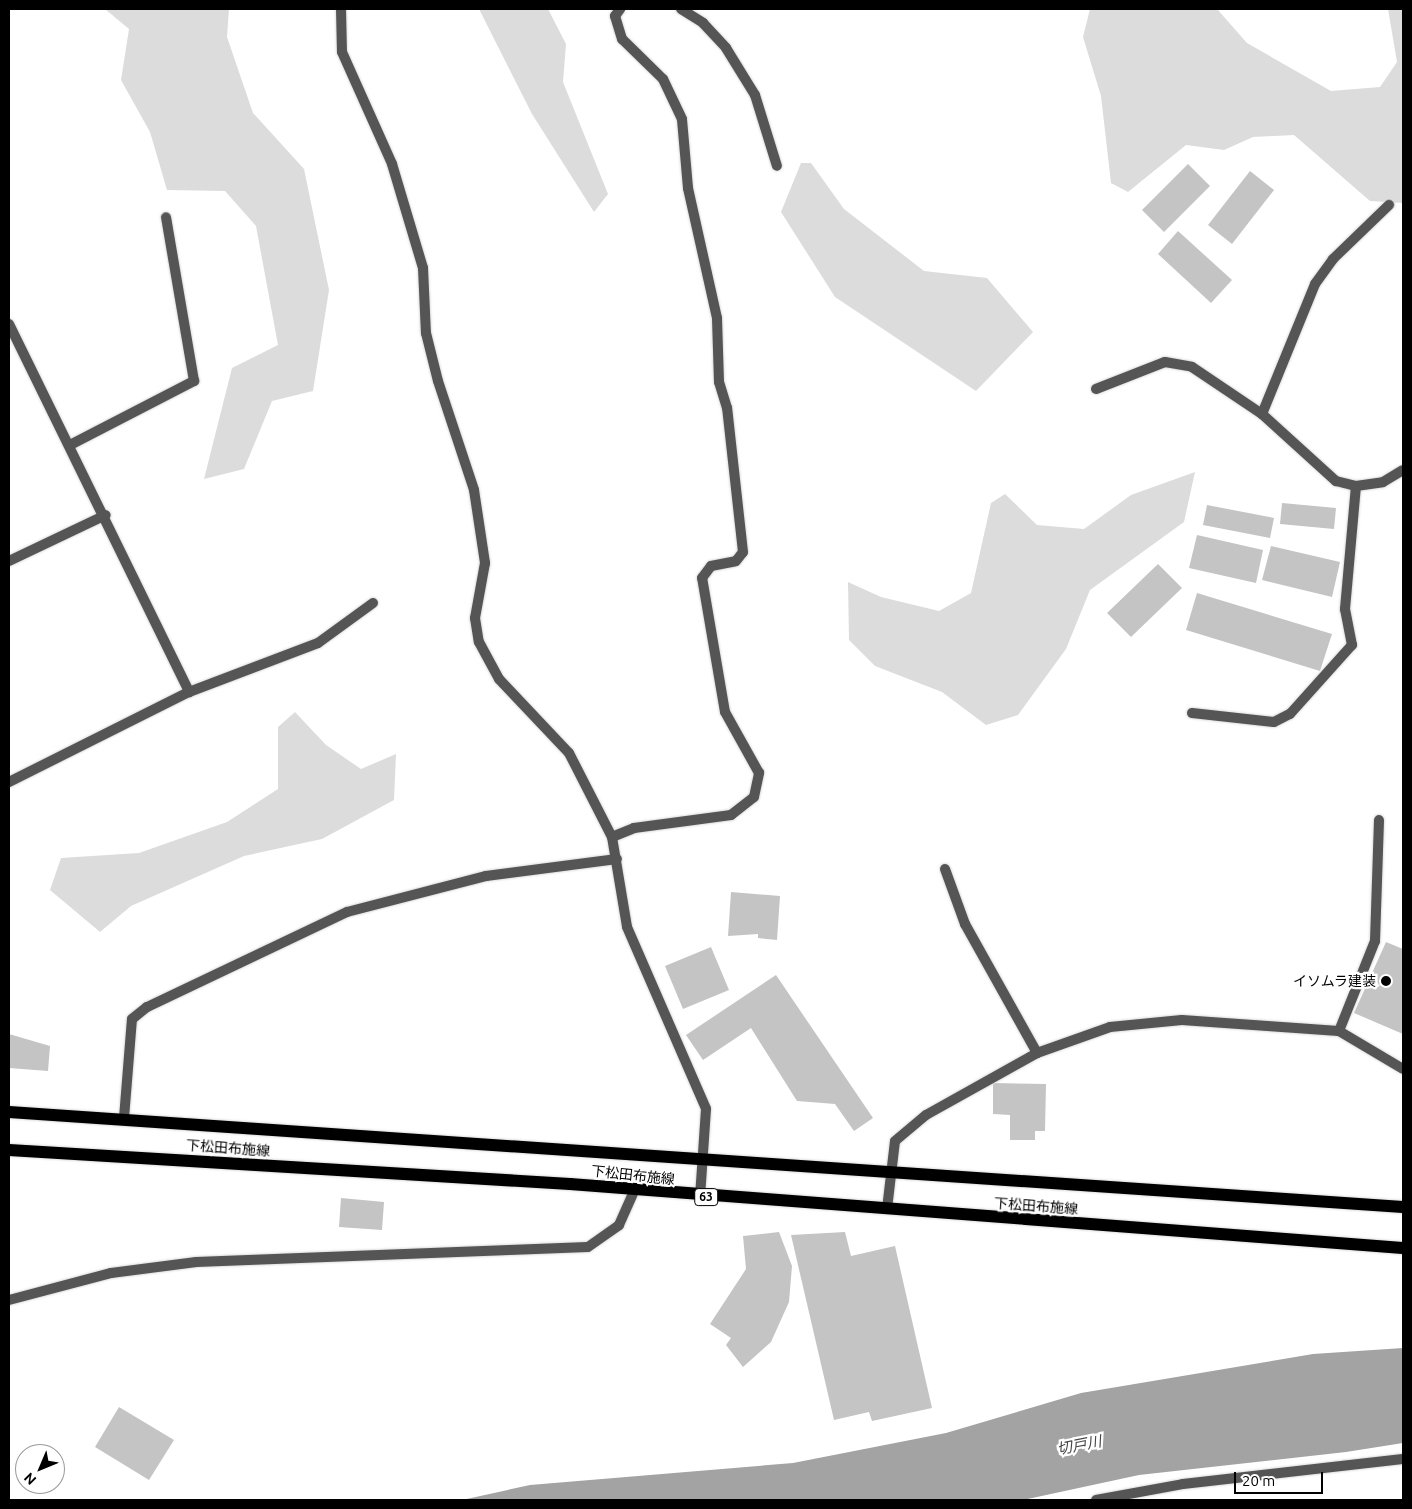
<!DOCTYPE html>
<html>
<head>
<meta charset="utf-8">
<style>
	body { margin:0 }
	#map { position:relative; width:1412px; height:1509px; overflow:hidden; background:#fff; font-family:Ubuntu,"Noto Sans JP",sans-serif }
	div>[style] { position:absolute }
	.green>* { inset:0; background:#dcdcdc }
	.water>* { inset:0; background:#a3a3a3 }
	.building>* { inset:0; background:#c4c4c4 }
	.roads { filter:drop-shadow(0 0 1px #dbdbdb) drop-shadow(0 0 1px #dbdbdb) }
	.street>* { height:10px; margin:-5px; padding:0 5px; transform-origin:5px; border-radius:5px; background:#555 }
	.primary>* { height:12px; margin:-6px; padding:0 6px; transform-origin:6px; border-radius:6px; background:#000 }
	.dots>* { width:14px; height:14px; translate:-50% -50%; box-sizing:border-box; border:2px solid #fff; border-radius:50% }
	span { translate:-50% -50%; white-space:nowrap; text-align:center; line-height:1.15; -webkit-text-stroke:4.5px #fff; paint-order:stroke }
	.shield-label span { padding:1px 4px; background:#fff; border:1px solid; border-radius:4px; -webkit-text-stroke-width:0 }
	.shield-label { font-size:12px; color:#000; font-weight:700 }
	.poi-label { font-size:14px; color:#000 }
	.right { translate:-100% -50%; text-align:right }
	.street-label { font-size:14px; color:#000 }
	.water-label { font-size:15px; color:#444; font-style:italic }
	.frame { position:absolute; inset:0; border:10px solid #000; pointer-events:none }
	.north { position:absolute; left:15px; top:1444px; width:50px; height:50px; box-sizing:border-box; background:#fff; border:1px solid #999; border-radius:50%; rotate:225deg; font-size:14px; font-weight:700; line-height:20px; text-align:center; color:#000 }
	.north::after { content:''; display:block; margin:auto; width:18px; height:22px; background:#000; clip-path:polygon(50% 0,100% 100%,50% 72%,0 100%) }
	.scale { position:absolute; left:1234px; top:1472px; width:89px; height:22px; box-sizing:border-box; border:2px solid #000; border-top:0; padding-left:6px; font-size:15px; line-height:18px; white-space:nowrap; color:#000; -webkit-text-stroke:4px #fff; paint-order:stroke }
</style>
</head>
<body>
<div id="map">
	<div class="green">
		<div style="clip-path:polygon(105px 9px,229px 9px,227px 37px,253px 113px,304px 169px,329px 290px,313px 391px,272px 401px,244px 469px,204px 479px,232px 368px,278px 345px,256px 226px,225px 191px,167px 190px,150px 132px,121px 80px,129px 29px)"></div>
		<div style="clip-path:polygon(479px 9px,548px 9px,566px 44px,563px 82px,608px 194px,594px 212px,532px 114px)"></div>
		<div style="clip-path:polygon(1090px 9px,1217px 9px,1247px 43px,1331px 91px,1380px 87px,1397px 62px,1388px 9px,1403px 9px,1403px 203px,1370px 201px,1294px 135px,1253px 137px,1224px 150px,1186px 145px,1128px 192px,1111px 183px,1101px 96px,1083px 37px)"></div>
		<div style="clip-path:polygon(801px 163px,811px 163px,844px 209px,924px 271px,987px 278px,1033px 332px,976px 391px,835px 297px,781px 212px)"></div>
		<div style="clip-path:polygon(1195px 472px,1184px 522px,1090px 590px,1066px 649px,1018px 715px,986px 725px,942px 692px,875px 666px,849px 640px,848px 582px,881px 597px,939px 611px,971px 593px,991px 503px,1005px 494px,1037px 525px,1084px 529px,1131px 495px)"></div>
		<div style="clip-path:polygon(295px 712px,326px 745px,361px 769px,396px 754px,394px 800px,322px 839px,244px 856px,131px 906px,100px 932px,50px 890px,61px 858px,139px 853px,227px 822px,278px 789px,278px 727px)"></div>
	</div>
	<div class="water">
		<div style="clip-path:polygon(1403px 1348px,1403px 1443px,1346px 1452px,1139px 1475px,1023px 1500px,462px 1500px,530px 1485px,793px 1463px,946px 1433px,1081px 1393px,1313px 1354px)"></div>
	</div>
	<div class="building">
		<div style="clip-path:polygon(1188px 164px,1210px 186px,1164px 232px,1142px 210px)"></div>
		<div style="clip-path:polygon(1250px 171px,1274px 190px,1232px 244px,1208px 225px)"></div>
		<div style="clip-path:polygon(1178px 231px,1232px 280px,1211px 303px,1158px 254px)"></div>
		<div style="clip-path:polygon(1282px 503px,1336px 508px,1334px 529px,1280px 524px)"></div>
		<div style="clip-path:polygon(1207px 505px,1274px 518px,1270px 538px,1203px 525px)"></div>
		<div style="clip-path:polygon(1197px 535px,1263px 550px,1256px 583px,1189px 568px)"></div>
		<div style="clip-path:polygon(1271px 546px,1340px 562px,1332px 597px,1262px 580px)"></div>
		<div style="clip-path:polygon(1158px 564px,1182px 588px,1131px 637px,1107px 613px)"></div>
		<div style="clip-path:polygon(1197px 593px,1332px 634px,1320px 671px,1186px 630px)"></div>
		<div style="clip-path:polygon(731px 892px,780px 896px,777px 940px,758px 938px,758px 934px,728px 936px)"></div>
		<div style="clip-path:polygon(1386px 942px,1403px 949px,1403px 1034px,1354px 1013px)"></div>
		<div style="clip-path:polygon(711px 947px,729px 990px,683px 1009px,665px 966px)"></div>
		<div style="clip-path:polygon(776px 975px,873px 1118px,854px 1131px,835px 1104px,797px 1101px,751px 1028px,703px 1060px,686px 1035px)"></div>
		<div style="clip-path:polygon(9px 1034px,50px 1046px,48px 1071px,9px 1068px)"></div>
		<div style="clip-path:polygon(993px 1083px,1046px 1084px,1045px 1131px,1035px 1131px,1035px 1140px,1010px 1140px,1010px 1115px,993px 1114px)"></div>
		<div style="clip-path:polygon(341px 1198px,384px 1202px,382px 1230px,339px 1227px)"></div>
		<div style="clip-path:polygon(779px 1232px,792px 1266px,789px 1302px,771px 1342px,743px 1367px,726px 1345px,731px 1338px,710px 1324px,746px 1269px,743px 1236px)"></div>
		<div style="clip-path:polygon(845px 1232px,851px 1256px,895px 1246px,932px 1408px,872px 1421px,869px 1412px,834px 1420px,791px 1235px)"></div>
		<div style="clip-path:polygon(119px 1407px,174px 1440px,149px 1480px,95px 1447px)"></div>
	</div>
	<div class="roads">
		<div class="street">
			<div style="left:341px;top:9px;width:43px;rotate:88.7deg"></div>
			<div style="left:342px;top:52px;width:123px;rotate:65.9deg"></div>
			<div style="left:392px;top:164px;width:109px;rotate:73.4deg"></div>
			<div style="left:423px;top:268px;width:65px;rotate:87.4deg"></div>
			<div style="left:426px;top:333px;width:49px;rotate:76deg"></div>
			<div style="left:438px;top:381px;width:115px;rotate:71.7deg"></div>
			<div style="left:474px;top:490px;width:74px;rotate:81.4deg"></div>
			<div style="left:485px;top:563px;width:56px;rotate:100.3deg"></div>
			<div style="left:475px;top:618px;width:24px;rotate:81deg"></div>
			<div style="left:479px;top:642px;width:42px;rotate:61.6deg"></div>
			<div style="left:499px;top:679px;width:102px;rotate:46.6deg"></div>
			<div style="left:569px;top:753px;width:94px;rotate:62.9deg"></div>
			<div style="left:612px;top:837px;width:91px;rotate:80.5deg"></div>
			<div style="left:627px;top:927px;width:198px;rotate:66.5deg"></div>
			<div style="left:706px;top:1109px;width:88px;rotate:93.9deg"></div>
			<div style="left:681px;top:9px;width:26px;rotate:32deg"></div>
			<div style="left:703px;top:23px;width:34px;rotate:47deg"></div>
			<div style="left:726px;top:48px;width:55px;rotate:58.3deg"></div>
			<div style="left:755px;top:95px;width:74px;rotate:72.8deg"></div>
			<div style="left:9px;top:324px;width:410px;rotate:63.9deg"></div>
			<div style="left:1096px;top:389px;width:74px;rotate:-21.4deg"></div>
			<div style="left:1165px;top:362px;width:27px;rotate:10deg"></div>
			<div style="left:1192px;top:367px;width:84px;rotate:33.9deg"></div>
			<div style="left:1262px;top:414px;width:100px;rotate:42.2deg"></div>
			<div style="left:1336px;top:481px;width:21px;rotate:14deg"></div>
			<div style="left:1356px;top:486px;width:27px;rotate:-8deg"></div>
			<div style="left:1383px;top:482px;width:23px;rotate:-31deg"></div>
			<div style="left:1262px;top:414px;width:140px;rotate:-67.8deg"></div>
			<div style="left:1315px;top:284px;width:31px;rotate:-54deg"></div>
			<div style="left:1333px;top:259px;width:78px;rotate:-44deg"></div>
			<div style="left:70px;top:445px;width:140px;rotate:-27.3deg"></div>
			<div style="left:194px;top:381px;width:166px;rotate:-99.7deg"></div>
			<div style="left:9px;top:561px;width:107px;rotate:-25.4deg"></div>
			<div style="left:1192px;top:713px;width:82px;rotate:6.3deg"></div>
			<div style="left:1274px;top:722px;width:18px;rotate:-27deg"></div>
			<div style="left:1290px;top:714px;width:93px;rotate:-48.1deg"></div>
			<div style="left:1352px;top:645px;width:37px;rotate:-101deg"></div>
			<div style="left:1345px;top:609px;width:123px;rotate:-84.9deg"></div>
			<div style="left:9px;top:782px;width:201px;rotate:-26.6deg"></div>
			<div style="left:189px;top:692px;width:138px;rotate:-20.8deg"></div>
			<div style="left:318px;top:643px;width:68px;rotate:-36deg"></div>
			<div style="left:612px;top:837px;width:24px;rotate:-22deg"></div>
			<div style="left:634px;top:828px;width:98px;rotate:-7.6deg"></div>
			<div style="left:731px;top:815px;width:29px;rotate:-38deg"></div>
			<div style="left:754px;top:797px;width:25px;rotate:-78deg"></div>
			<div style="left:759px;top:773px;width:70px;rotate:-119.1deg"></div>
			<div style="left:725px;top:712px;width:136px;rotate:-99.7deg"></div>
			<div style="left:702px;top:578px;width:15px;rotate:-53deg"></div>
			<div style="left:711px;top:566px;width:25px;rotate:-11deg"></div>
			<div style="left:736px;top:561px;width:11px;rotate:-52deg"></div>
			<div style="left:743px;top:552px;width:145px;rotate:-96.3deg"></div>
			<div style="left:727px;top:408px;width:27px;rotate:-107deg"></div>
			<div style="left:719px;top:382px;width:64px;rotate:-91.8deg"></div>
			<div style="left:717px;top:318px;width:133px;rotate:-102.6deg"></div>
			<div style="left:688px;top:188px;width:69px;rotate:-95deg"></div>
			<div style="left:682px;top:119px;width:44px;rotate:-115.4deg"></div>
			<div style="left:663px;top:79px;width:57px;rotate:-135.7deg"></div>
			<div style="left:622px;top:39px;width:24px;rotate:-107deg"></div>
			<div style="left:615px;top:16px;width:9px;rotate:-54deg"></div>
			<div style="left:945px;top:869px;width:59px;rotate:70deg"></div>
			<div style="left:965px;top:924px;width:148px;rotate:60.8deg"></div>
			<div style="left:1339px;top:1031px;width:97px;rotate:-68.2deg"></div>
			<div style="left:1375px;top:941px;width:121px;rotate:-88.1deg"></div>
			<div style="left:124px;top:1118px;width:99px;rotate:-85.4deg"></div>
			<div style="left:132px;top:1019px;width:19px;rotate:-39deg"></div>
			<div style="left:147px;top:1007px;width:221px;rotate:-25.4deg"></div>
			<div style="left:347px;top:912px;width:144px;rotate:-14.5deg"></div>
			<div style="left:486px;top:876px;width:132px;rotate:-7.4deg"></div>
			<div style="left:887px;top:1209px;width:68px;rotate:-83.3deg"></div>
			<div style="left:895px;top:1141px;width:40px;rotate:-40deg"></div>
			<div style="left:926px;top:1115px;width:127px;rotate:-29.2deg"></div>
			<div style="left:1037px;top:1053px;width:77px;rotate:-19.6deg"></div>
			<div style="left:1110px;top:1027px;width:72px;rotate:-5.6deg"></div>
			<div style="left:1182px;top:1020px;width:157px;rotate:4deg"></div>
			<div style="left:1339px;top:1031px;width:74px;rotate:30.7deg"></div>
			<div style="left:9px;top:1300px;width:106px;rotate:-14.8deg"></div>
			<div style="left:111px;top:1273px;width:86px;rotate:-7.4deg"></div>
			<div style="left:196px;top:1262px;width:392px;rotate:-2.2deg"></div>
			<div style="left:588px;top:1247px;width:38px;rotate:-35deg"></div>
			<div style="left:619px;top:1225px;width:37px;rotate:-66deg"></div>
			<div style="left:1096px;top:1500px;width:88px;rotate:-10.4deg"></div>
			<div style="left:1183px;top:1484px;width:221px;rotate:-6.5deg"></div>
		</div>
		<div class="primary">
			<div style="left:9px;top:1112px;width:1397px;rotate:3.9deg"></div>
			<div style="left:9px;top:1150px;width:562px;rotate:3.47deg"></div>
			<div style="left:570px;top:1184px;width:835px;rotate:4.39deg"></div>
		</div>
	</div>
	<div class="dots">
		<div style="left:1386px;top:981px;background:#000"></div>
	</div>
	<div class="shield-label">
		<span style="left:706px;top:1197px">63</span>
	</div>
	<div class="poi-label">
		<span class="right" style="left:1376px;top:981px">イソムラ建装</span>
	</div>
	<div class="street-label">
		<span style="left:228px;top:1148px;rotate:4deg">下松田布施線</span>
		<span style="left:633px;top:1175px;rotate:6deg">下松田布施線</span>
		<span style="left:1036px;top:1206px;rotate:4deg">下松田布施線</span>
	</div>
	<div class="water-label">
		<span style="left:1079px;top:1445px;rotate:-11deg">切戸川</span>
	</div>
	<div class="frame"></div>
	<div class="north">N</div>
	<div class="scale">20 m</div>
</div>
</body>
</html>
